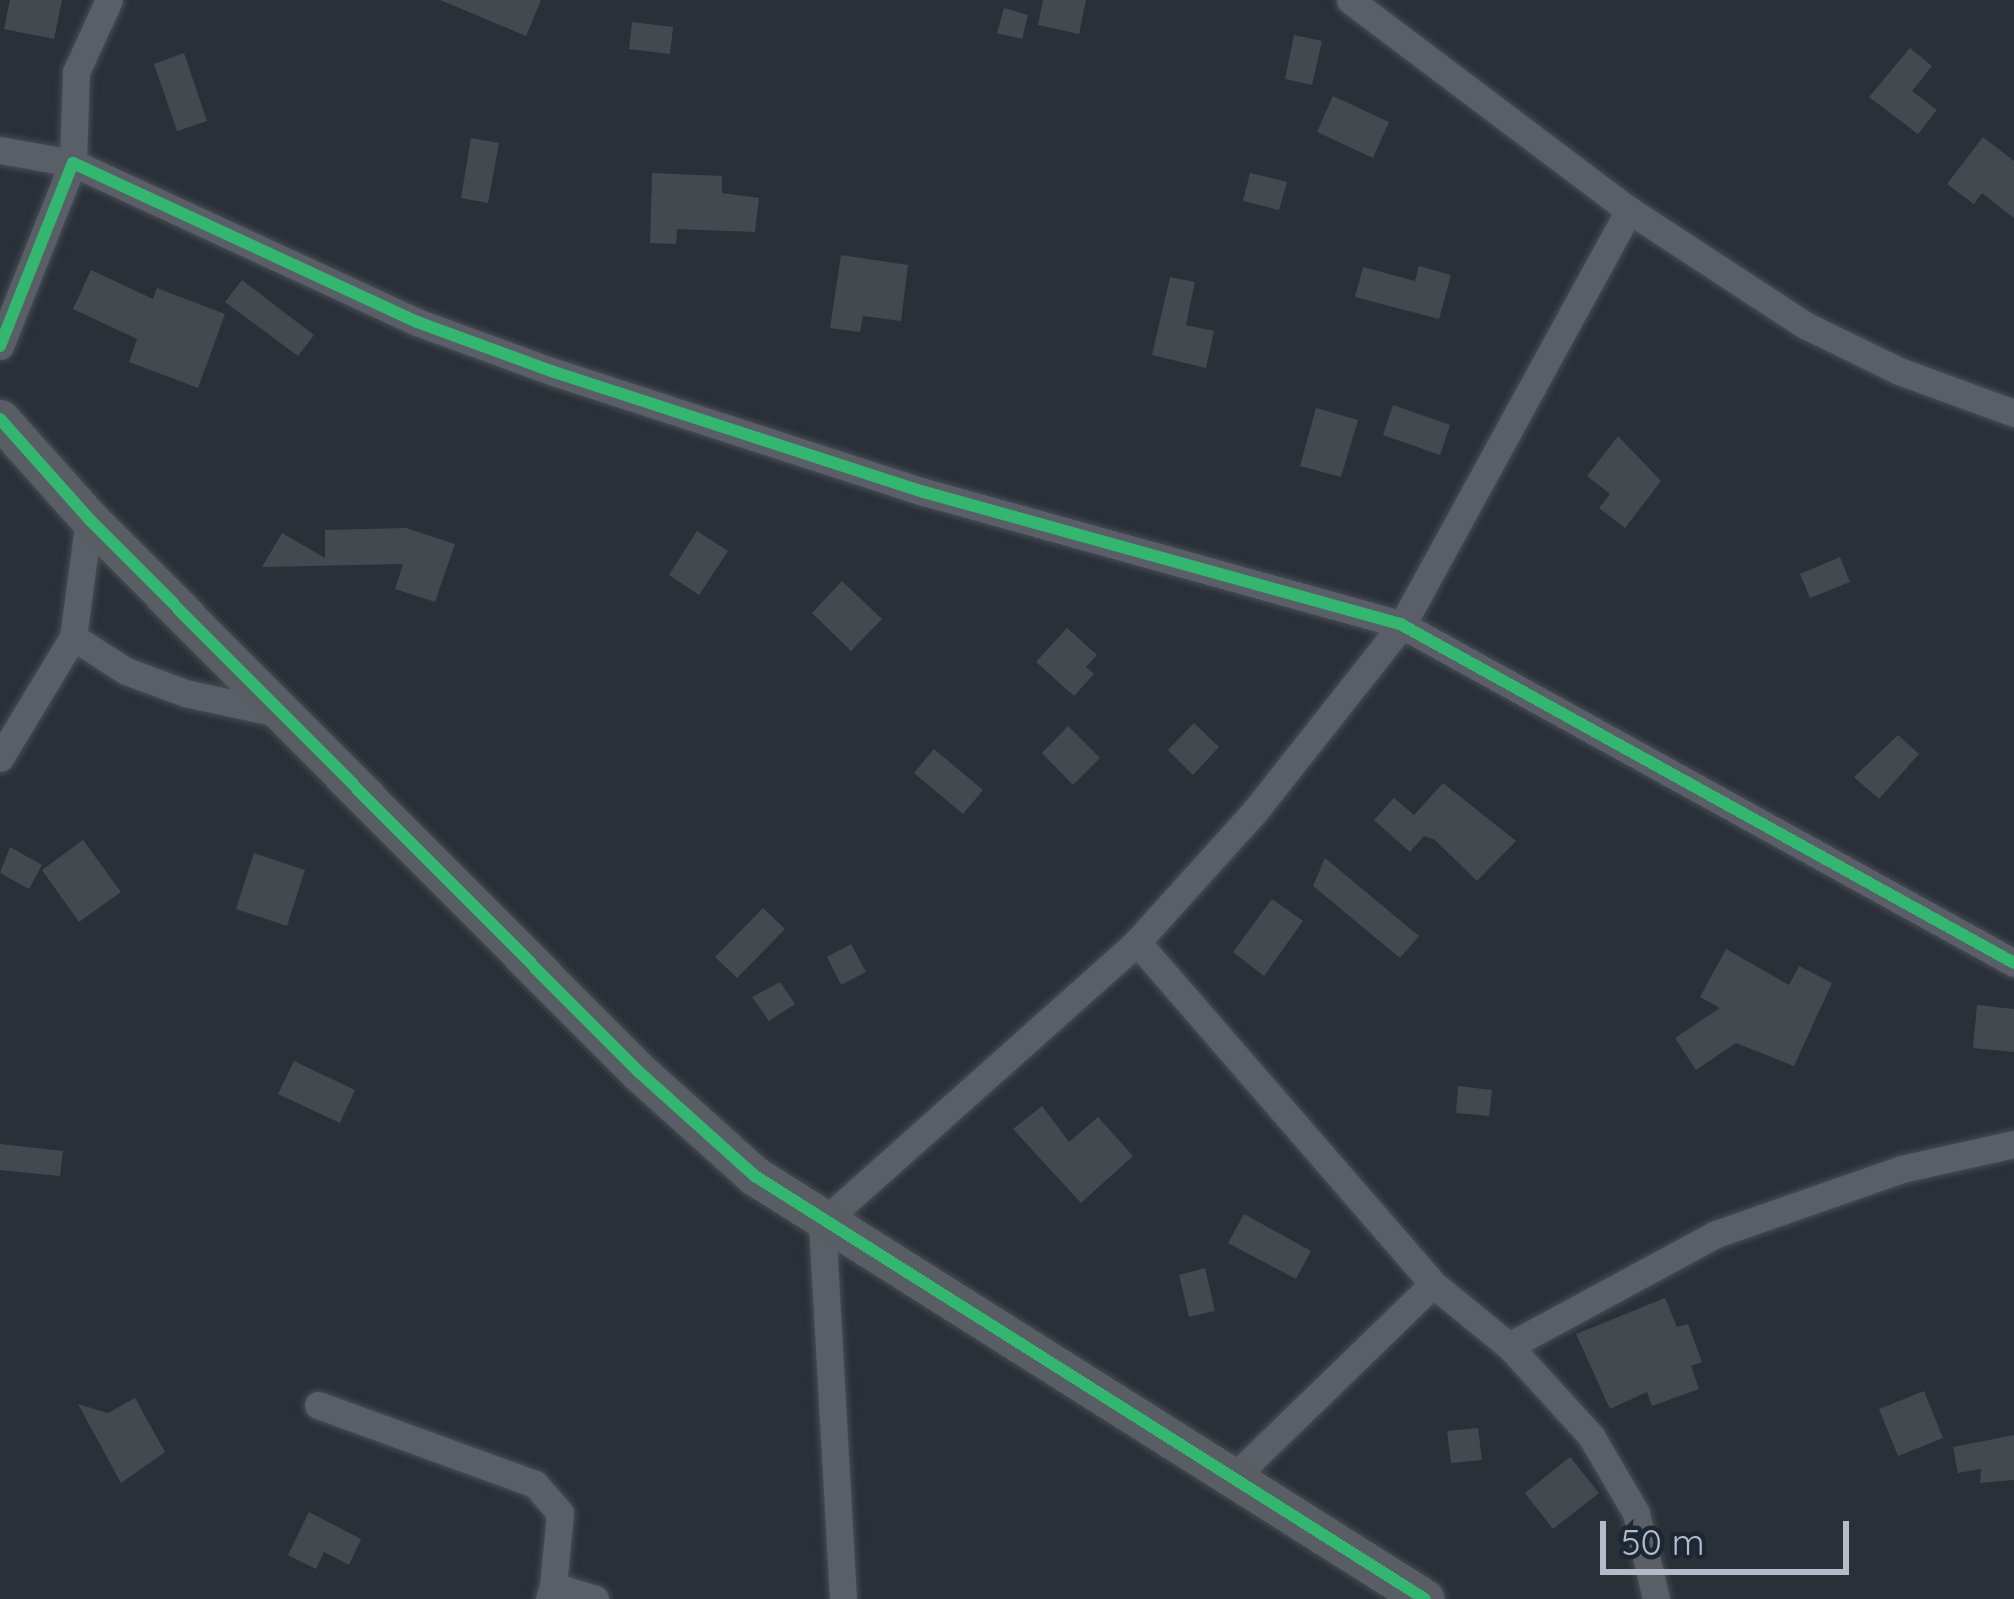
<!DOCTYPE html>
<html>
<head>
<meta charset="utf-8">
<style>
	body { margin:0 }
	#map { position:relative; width:2014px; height:1599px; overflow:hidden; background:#2a3038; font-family:Quicksand,sans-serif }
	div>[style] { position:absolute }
	.building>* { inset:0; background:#444950 }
	.roads { filter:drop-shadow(0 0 3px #484c53) drop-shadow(0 0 3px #484c53) }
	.street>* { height:27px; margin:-13.5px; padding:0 13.5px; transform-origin:13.5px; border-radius:13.5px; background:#5a5e66 }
	.secondary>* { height:39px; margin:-19.5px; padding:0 19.5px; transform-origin:19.5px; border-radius:19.5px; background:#595d64 }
	.cycleway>* { height:12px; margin:-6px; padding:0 6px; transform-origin:6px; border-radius:6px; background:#33b770 }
	span { translate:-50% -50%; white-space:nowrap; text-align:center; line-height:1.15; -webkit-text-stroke:10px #1d2633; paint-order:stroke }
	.scale { position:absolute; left:1600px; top:1521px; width:249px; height:54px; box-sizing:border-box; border:6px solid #b4bcc9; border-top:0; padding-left:15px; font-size:36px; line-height:42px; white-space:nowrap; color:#b4bcc9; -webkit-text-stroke:9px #1d2633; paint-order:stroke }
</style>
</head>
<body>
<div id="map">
	<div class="building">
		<div style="clip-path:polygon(10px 0,62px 0,54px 39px,4px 29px)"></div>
		<div style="clip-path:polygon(440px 0,541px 0,526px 36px)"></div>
		<div style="clip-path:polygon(1043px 0,1086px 0,1079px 34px,1038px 25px)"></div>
		<div style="clip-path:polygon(1004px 8px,1028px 15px,1022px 39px,997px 33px)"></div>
		<div style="clip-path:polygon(632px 22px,673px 27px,670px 54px,629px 49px)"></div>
		<div style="clip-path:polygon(1294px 35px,1322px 41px,1312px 85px,1285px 79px)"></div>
		<div style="clip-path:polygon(1910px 48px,1932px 66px,1912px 91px,1937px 110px,1918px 134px,1869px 97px)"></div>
		<div style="clip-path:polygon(184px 53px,207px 121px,177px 131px,154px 64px)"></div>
		<div style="clip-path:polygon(1333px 96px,1389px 122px,1373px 158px,1317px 132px)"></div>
		<div style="clip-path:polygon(1983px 137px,2014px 161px,2014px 218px,1982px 193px,1974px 204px,1947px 184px)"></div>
		<div style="clip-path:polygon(471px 138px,499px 143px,488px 203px,461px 198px)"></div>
		<div style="clip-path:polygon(652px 173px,722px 176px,722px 193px,759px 198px,755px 232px,677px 229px,676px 244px,650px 243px)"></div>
		<div style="clip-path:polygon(1250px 173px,1287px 182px,1279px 210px,1243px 201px)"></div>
		<div style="clip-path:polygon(841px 255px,908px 265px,901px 321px,863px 316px,860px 332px,830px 328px)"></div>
		<div style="clip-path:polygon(1419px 266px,1451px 275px,1439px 319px,1355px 297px,1363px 267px,1415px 281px)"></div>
		<div style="clip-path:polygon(91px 270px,153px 299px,157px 288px,225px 314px,198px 388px,129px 362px,137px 339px,73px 309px)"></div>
		<div style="clip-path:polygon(1170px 277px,1195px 282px,1186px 325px,1214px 331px,1206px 368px,1152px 355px)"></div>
		<div style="clip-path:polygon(242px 280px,314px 335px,298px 356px,225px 302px)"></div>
		<div style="clip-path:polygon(1393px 405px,1450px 425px,1440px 455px,1383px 435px)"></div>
		<div style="clip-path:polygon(1316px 408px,1358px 420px,1341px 477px,1300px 466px)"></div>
		<div style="clip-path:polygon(1618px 436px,1661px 481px,1625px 528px,1599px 508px,1610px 494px,1587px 476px)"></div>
		<div style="clip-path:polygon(406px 528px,455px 544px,435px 602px,395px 589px,403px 564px,262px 567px,282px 533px,325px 558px,325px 530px)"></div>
		<div style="clip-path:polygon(697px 531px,728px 551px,699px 595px,669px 575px)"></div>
		<div style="clip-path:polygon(1840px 557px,1850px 582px,1810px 598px,1800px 574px)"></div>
		<div style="clip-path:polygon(842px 581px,882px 619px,851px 651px,812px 613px)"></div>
		<div style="clip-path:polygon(1067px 628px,1097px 655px,1086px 667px,1094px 674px,1074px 696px,1036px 662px)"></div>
		<div style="clip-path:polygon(1194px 723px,1219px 747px,1193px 775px,1168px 750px)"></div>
		<div style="clip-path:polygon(1068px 726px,1100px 758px,1073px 785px,1042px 753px)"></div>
		<div style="clip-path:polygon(1898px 735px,1919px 754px,1879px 799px,1854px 777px)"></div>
		<div style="clip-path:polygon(934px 749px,983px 790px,963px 814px,914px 773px)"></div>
		<div style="clip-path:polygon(1443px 783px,1516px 841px,1477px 881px,1435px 840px,1424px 836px,1410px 852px,1374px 820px,1394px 798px,1414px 815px)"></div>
		<div style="clip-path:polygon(83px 840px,121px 892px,79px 922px,42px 870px)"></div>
		<div style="clip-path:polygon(10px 847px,42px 865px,29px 889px,0 873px)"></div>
		<div style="clip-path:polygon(254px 853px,305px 870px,287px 926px,236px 909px)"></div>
		<div style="clip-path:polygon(1325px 858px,1419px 936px,1400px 958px,1313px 886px)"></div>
		<div style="clip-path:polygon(1272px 899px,1303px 921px,1264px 976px,1233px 952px)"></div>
		<div style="clip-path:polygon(763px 908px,785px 929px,737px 978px,715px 957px)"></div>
		<div style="clip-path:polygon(851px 944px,866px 972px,841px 985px,827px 957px)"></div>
		<div style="clip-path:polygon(1726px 949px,1789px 985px,1799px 966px,1832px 983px,1794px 1066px,1736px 1043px,1696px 1070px,1675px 1038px,1720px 1008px,1700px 997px)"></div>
		<div style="clip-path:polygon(780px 982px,795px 1004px,769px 1021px,752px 997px)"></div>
		<div style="clip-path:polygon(1977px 1005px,2014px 1009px,2014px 1052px,1973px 1048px)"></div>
		<div style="clip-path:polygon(294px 1061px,355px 1090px,340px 1123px,278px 1094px)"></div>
		<div style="clip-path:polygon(1458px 1086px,1492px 1090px,1489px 1116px,1456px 1113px)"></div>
		<div style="clip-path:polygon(1042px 1106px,1069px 1142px,1098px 1117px,1133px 1156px,1081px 1203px,1013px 1129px)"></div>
		<div style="clip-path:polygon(0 1144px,63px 1151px,60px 1176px,0 1170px)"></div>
		<div style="clip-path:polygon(1244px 1214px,1311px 1251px,1296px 1279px,1228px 1243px)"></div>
		<div style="clip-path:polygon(1205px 1268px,1215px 1311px,1189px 1317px,1179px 1275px)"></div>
		<div style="clip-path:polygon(1665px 1298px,1677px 1327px,1688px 1324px,1702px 1362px,1691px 1366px,1699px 1389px,1652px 1406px,1647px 1392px,1610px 1409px,1576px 1334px)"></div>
		<div style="clip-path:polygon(1924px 1391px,1943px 1438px,1898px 1456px,1879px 1409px)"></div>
		<div style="clip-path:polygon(135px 1398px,165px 1452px,121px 1483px,78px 1404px,108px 1413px)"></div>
		<div style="clip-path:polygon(1478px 1428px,1482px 1460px,1451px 1463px,1447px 1431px)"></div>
		<div style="clip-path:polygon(2014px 1435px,2014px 1480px,1980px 1483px,1981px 1469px,1958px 1473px,1953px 1447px)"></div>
		<div style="clip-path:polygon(1570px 1457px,1599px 1493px,1553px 1529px,1525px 1493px)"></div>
		<div style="clip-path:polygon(309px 1512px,361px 1539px,349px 1565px,324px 1552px,316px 1569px,288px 1555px)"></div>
	</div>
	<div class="roads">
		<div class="street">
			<div style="left:1350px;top:0;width:349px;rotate:37deg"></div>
			<div style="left:1629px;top:210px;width:210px;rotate:33.2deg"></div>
			<div style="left:1805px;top:325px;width:105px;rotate:26.1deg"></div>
			<div style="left:1899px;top:371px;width:122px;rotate:20.1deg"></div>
			<div style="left:0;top:150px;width:74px;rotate:10.1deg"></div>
			<div style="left:73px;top:163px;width:91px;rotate:-88.1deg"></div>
			<div style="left:76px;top:72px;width:79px;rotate:-65.4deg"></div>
			<div style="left:0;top:346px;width:197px;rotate:-68.3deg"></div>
			<div style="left:73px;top:163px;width:379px;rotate:24.8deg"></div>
			<div style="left:417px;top:322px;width:146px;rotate:20.1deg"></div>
			<div style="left:554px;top:372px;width:389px;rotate:18deg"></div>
			<div style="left:924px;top:492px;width:496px;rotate:15.5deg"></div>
			<div style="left:1402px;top:625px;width:699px;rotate:28.91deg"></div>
			<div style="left:73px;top:637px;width:63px;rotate:32.7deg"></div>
			<div style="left:126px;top:671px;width:63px;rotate:20.4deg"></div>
			<div style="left:185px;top:693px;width:98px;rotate:12.3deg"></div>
			<div style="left:0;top:758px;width:141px;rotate:-58.9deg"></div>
			<div style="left:73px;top:637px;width:119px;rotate:-82.3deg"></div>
			<div style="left:1137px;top:942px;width:452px;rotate:49.1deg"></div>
			<div style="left:1433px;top:1284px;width:98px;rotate:39.2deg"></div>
			<div style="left:318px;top:1405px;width:231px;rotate:20deg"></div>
			<div style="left:535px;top:1484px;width:38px;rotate:49deg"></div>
			<div style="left:560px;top:1513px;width:73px;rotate:95.5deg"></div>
			<div style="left:1235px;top:1476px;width:276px;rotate:-44.1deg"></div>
			<div style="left:549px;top:1599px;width:14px;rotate:-73deg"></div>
			<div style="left:553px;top:1586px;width:44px;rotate:17.2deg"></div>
			<div style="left:843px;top:1599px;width:377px;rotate:-93.2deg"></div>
			<div style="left:822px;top:1223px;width:422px;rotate:-41.7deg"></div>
			<div style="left:1137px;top:942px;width:176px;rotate:-48deg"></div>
			<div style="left:1255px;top:811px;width:237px;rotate:-51.7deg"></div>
			<div style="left:1402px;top:625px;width:473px;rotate:-61.3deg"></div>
			<div style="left:1656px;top:1599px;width:88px;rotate:-103.1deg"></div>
			<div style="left:1636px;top:1513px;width:89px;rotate:-120.3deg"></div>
			<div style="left:1591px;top:1436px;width:122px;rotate:-132.3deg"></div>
			<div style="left:1509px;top:1346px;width:235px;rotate:-28.4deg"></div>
			<div style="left:1716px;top:1234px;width:197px;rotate:-19.3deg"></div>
			<div style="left:1902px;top:1169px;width:115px;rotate:-12.6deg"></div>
		</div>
		<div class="secondary">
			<div style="left:0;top:419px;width:134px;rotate:48.3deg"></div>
			<div style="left:89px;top:519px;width:780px;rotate:45.16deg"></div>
			<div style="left:639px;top:1072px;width:156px;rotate:41.9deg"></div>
			<div style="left:755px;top:1176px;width:792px;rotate:32.27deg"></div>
		</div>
	</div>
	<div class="cycleway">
		<div style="left:0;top:346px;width:197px;rotate:-68.3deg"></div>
		<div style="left:73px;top:163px;width:379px;rotate:24.8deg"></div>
		<div style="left:417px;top:322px;width:146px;rotate:20.1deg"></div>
		<div style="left:554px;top:372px;width:389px;rotate:18deg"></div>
		<div style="left:924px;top:492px;width:496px;rotate:15.5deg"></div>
		<div style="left:1402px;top:625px;width:699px;rotate:28.91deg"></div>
		<div style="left:0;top:419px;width:134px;rotate:48.3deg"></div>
		<div style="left:89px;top:519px;width:780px;rotate:45.16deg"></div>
		<div style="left:639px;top:1072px;width:156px;rotate:41.9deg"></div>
		<div style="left:755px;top:1176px;width:792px;rotate:32.27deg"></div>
	</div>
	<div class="scale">50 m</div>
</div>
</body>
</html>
